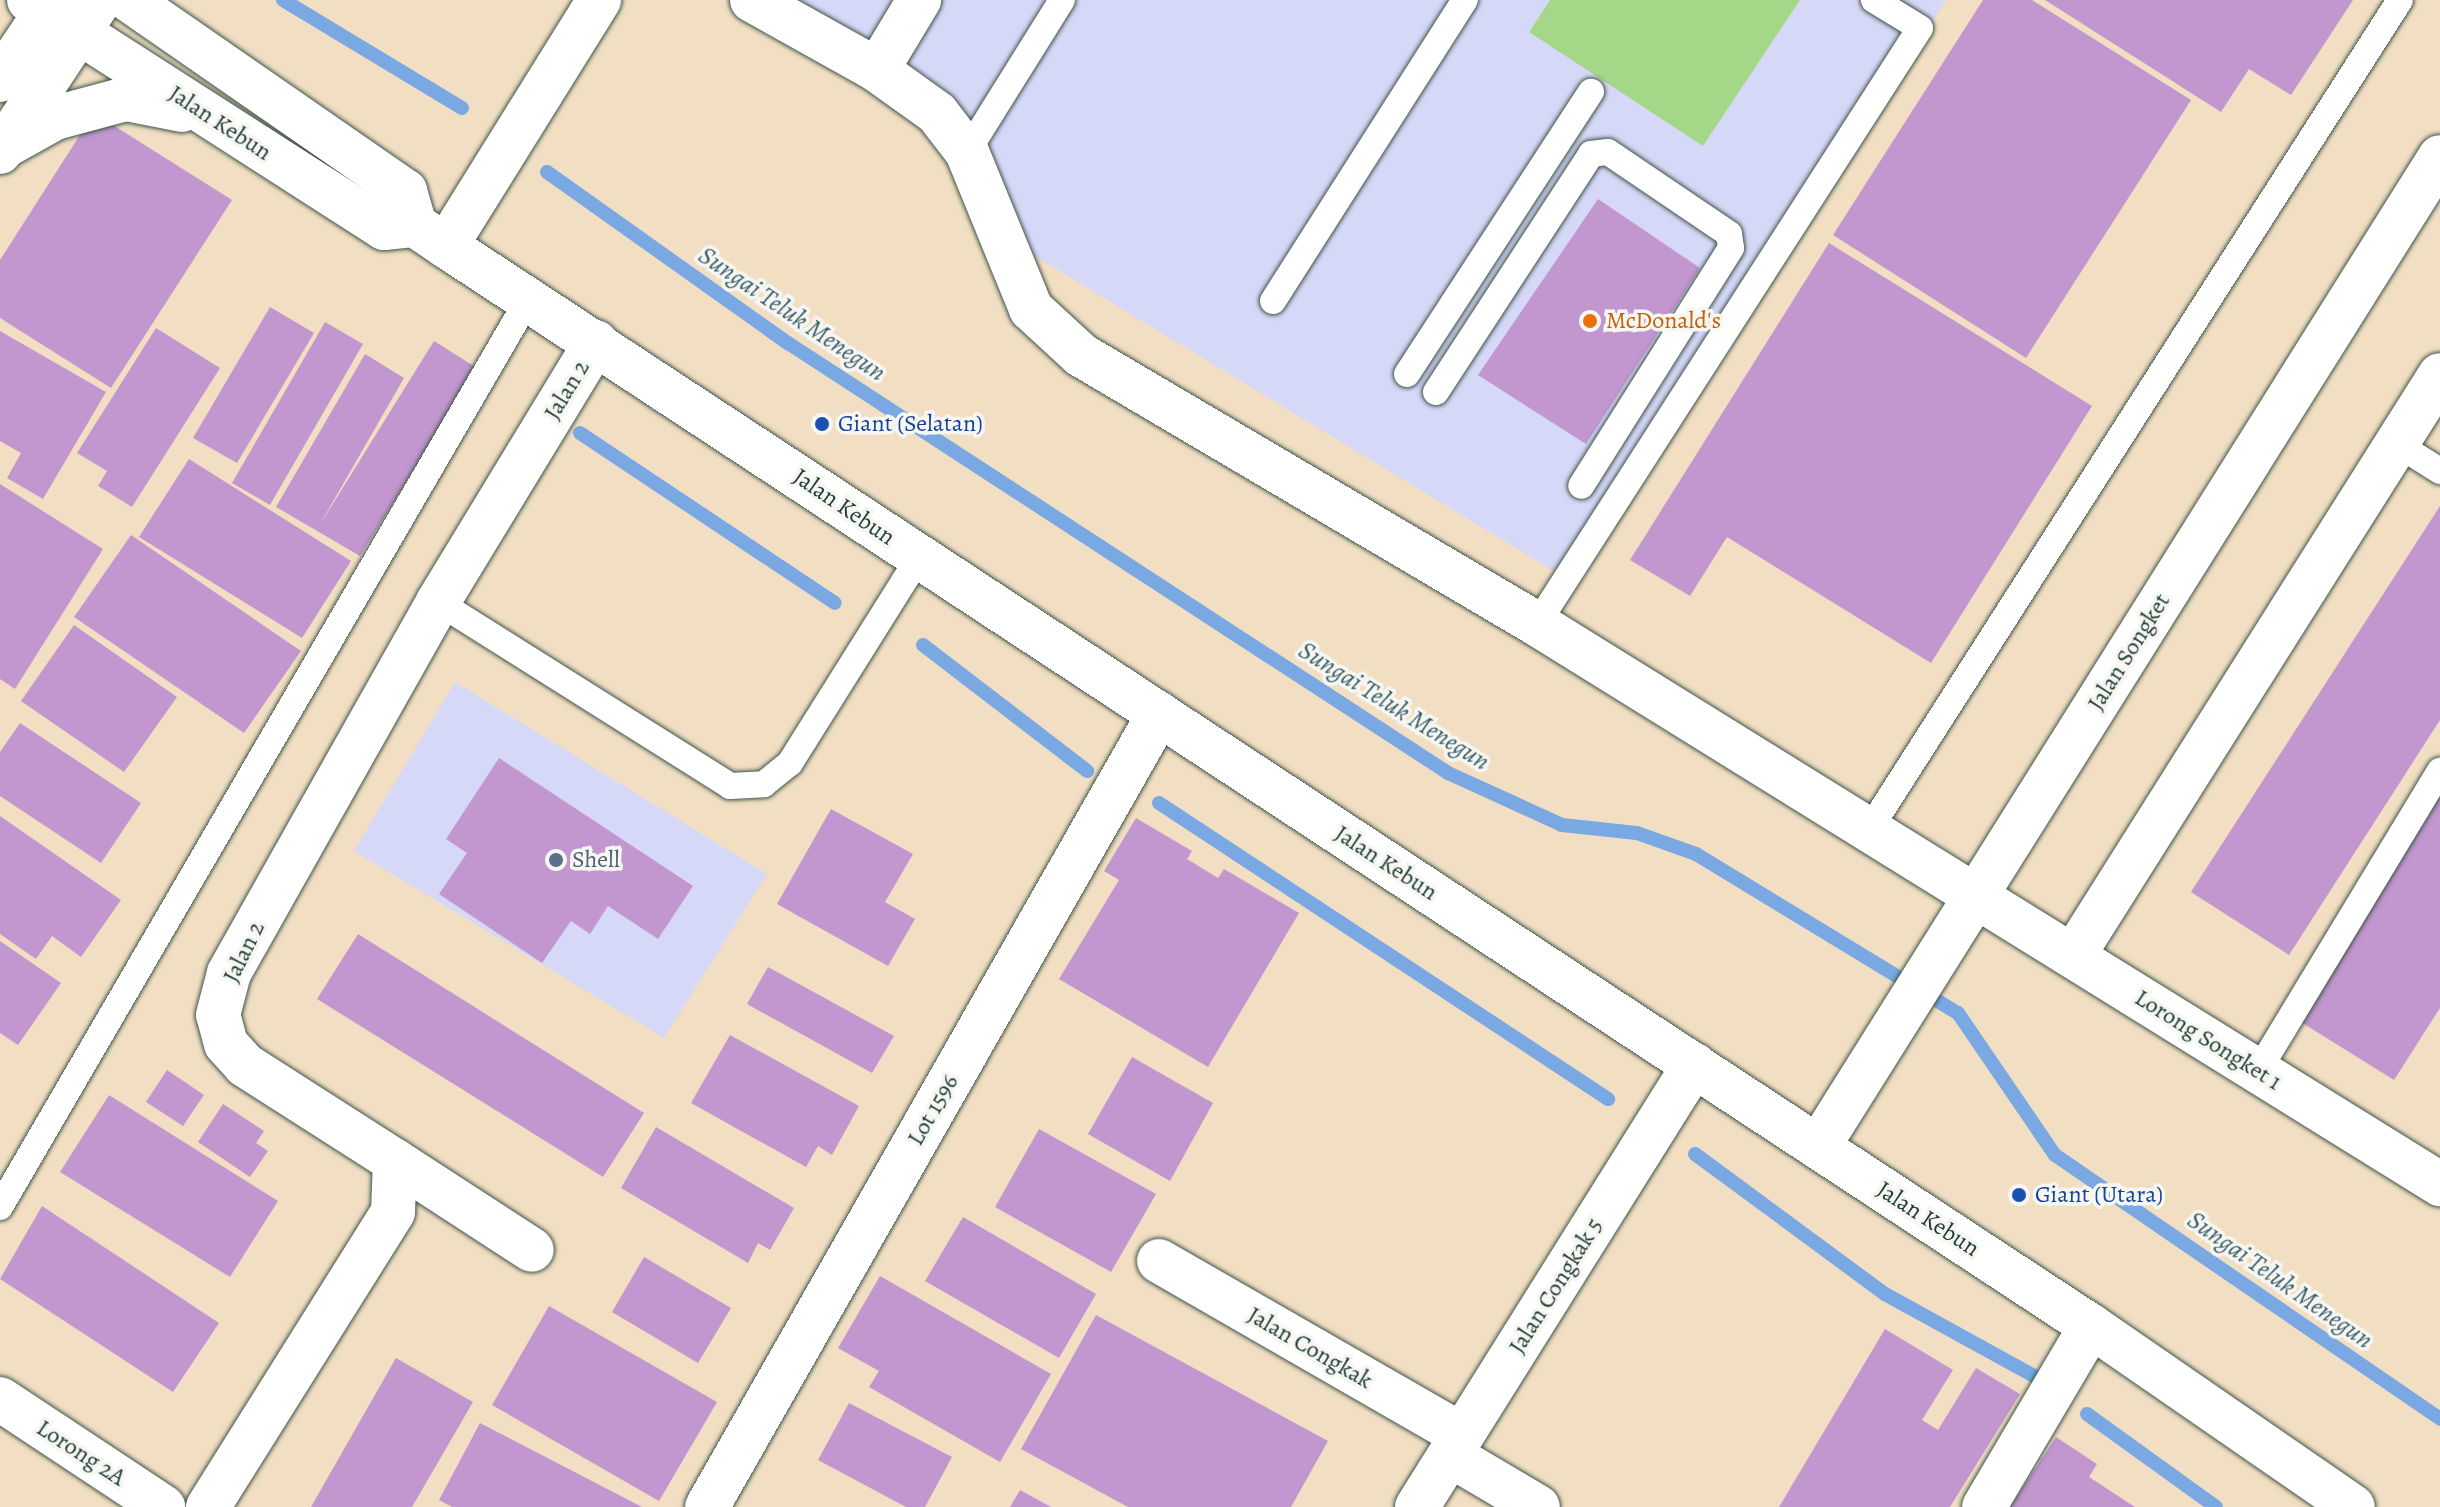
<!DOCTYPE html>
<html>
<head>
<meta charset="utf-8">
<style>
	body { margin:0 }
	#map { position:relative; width:2440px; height:1507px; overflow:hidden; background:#f2dfc3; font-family:Alegreya,serif }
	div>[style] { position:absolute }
	.built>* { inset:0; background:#d6d8f8 }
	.green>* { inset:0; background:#a4d888 }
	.stream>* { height:14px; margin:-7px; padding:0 7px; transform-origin:7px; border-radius:7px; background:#79a8e3 }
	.building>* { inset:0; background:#c296cf }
	.roads { filter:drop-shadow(0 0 2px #3f5549) drop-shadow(0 0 2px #3f5549) }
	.service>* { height:26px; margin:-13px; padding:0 13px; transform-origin:13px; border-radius:13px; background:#fff }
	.minor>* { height:44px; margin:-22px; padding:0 22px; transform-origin:22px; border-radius:22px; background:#fff }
	.tertiary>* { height:44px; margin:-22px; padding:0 22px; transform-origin:22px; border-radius:22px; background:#fff }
	.secondary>* { height:44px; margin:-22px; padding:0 22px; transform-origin:22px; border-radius:22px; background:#fff }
	.dots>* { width:22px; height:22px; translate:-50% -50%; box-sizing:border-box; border:4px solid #f6f6f2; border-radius:50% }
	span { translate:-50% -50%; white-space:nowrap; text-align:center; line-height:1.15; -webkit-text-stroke:7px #f6f6f2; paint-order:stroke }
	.street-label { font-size:24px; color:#1f3d34 }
	.food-label { font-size:24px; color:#c56008 }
	.left { translate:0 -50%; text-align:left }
	.transit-label { font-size:24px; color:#164399 }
	.service-label { font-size:24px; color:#4e5e75 }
	.water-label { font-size:26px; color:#3a5d69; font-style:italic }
</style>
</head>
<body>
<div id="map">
	<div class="built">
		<div style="clip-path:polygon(775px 0,1946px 0,1575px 584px,1030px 253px,965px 112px)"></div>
		<div style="clip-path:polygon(455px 682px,767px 874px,664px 1038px,354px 851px)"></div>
	</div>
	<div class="green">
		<div style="clip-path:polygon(1550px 0,1800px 0,1703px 146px,1529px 32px)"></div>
	</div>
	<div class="stream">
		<div style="left:283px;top:0;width:209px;rotate:31.1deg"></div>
		<div style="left:547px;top:172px;width:296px;rotate:35.4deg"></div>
		<div style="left:788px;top:343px;width:788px;rotate:33.08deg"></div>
		<div style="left:1448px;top:773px;width:125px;rotate:24.5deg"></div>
		<div style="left:1562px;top:825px;width:75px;rotate:6.1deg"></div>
		<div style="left:1637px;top:833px;width:63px;rotate:19.6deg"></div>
		<div style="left:1696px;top:854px;width:306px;rotate:31.3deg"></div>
		<div style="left:1958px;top:1013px;width:172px;rotate:55.7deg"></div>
		<div style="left:2055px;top:1155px;width:467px;rotate:34.4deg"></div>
		<div style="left:580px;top:433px;width:306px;rotate:33.7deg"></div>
		<div style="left:923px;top:645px;width:207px;rotate:37.5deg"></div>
		<div style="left:1159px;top:803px;width:538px;rotate:33.39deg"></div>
		<div style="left:1695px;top:1154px;width:236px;rotate:36.4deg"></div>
		<div style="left:1885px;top:1294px;width:172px;rotate:28.8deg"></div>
		<div style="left:2087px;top:1414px;width:159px;rotate:35.8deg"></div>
	</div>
	<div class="building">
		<div style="clip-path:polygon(1983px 0,2032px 0,2191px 100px,2026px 358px,1833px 235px)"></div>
		<div style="clip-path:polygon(2045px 0,2353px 0,2291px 95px,2249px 69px,2221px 112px)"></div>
		<div style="clip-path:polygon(94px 113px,232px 200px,111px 388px,0 318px,0 260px)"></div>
		<div style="clip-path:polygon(1598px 199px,1700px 268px,1586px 444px,1478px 375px)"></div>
		<div style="clip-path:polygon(1829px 243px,2092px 406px,1931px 663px,1727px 537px,1690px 596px,1630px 560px)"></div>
		<div style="clip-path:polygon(270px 307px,314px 333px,237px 463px,193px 438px)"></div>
		<div style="clip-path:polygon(325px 322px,363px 344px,270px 505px,232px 483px)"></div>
		<div style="clip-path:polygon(156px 328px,220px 368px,132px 507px,98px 486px,107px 471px,77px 453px)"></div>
		<div style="clip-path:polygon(0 331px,106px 392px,43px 499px,7px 478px,21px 453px,0 441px)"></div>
		<div style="clip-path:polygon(434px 341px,477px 368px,360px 556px,276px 507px,365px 354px,404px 378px,319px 526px)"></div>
		<div style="clip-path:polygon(189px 459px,351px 561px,302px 638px,139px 537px)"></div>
		<div style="clip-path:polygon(0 484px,103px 549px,15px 689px,0 679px)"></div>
		<div style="clip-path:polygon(2440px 506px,2440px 720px,2289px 955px,2191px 892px)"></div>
		<div style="clip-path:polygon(131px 535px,301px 651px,244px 733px,74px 617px)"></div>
		<div style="clip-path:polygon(74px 625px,177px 697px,124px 772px,21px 701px)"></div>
		<div style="clip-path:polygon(20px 723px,141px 803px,101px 863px,0 796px,0 752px)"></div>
		<div style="clip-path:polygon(499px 758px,693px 886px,658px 939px,608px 906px,590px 934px,571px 921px,542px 963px,439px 894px,467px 853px,446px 839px)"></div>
		<div style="clip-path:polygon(2440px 790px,2440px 1008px,2394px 1080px,2296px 1019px)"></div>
		<div style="clip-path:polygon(831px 809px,913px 854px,885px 902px,915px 919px,888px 966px,777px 904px)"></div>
		<div style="clip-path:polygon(0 816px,121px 900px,81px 957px,52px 936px,36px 959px,0 934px)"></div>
		<div style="clip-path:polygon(1136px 818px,1192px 851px,1187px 859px,1218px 878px,1224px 869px,1299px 913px,1208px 1067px,1059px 979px,1119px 880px,1104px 871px)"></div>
		<div style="clip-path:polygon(358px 934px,644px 1113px,603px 1177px,317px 999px)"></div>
		<div style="clip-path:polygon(0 941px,61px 983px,18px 1045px,0 1033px)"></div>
		<div style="clip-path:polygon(768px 967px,894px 1036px,872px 1073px,747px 1004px)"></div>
		<div style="clip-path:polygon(730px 1035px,859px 1106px,832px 1155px,818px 1146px,806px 1167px,691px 1103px)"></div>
		<div style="clip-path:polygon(1132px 1057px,1213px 1103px,1170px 1181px,1088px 1134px)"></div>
		<div style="clip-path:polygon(167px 1070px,204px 1095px,183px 1126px,146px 1102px)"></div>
		<div style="clip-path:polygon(109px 1095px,278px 1201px,230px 1277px,60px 1172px)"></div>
		<div style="clip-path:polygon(223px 1104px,264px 1131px,256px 1143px,268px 1151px,250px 1177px,198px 1142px)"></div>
		<div style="clip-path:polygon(656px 1127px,794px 1208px,770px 1250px,758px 1243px,748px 1263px,621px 1188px)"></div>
		<div style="clip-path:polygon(1039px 1129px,1156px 1194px,1111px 1272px,995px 1207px)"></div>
		<div style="clip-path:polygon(42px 1206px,219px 1323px,173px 1392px,0 1279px)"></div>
		<div style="clip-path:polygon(963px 1217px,1096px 1294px,1059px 1358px,925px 1281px)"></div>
		<div style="clip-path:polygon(644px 1257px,731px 1308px,698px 1363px,612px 1312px)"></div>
		<div style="clip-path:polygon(880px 1276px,1051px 1374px,1000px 1462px,869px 1387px,879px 1371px,838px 1348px)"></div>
		<div style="clip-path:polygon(549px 1306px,717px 1402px,659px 1501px,492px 1405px)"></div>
		<div style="clip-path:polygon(1096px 1315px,1328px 1441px,1291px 1507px,1128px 1507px,1021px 1449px)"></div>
		<div style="clip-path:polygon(1885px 1329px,1953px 1370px,1922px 1420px,1938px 1430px,1976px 1368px,2020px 1394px,1950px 1507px,1779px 1507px)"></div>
		<div style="clip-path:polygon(396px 1358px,473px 1402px,412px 1507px,311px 1507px)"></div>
		<div style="clip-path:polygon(849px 1403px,952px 1457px,925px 1507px,906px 1507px,818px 1460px)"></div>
		<div style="clip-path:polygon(480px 1423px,642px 1507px,452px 1507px,439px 1500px)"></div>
		<div style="clip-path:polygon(2056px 1437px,2097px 1464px,2089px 1477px,2135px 1507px,2010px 1507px)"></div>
		<div style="clip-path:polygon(1020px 1490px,1051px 1507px,1010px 1507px)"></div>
	</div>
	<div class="roads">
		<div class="service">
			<div style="left:967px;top:152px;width:179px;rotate:-58deg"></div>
			<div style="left:1273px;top:301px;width:357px;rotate:-57.5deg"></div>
			<div style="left:1407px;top:374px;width:337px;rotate:-56.9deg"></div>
			<div style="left:1436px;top:392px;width:284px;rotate:-56.9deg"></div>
			<div style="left:1591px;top:154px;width:17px;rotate:-7deg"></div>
			<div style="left:1608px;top:152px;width:146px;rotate:34.1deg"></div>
			<div style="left:1729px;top:234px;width:14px;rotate:82deg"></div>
			<div style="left:1731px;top:248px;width:281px;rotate:122.2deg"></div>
			<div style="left:2397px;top:444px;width:51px;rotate:32.1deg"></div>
			<div style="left:438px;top:602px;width:345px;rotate:32.2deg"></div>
			<div style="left:730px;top:786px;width:34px;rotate:-3deg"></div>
			<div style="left:764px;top:784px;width:33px;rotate:-39deg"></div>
			<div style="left:790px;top:763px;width:243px;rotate:-57.9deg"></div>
			<div style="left:1537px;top:624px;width:708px;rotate:-57.27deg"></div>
			<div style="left:1920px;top:28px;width:54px;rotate:-148.7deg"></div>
			<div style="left:1869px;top:830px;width:985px;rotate:-57.39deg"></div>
			<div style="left:2258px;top:1071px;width:351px;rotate:-58.8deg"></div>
			<div style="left:0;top:1207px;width:1052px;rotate:-59.8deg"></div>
		</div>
		<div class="minor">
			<div style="left:752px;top:0;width:143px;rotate:29.2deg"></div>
			<div style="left:877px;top:70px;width:74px;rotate:35.6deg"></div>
			<div style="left:937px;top:113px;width:49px;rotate:52.4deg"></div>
			<div style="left:967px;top:152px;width:170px;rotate:67.8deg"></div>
			<div style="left:1031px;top:309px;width:68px;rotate:42.6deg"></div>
			<div style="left:1081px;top:355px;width:529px;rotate:30.54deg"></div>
			<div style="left:1537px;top:624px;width:1063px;rotate:31.81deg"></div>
			<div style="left:877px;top:70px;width:82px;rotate:-59deg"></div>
			<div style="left:446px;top:246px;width:290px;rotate:-58.1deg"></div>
			<div style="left:2073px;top:956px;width:687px;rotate:-57.72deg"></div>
			<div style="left:1818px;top:1147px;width:1169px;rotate:-57.86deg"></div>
			<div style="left:395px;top:1161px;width:163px;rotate:33deg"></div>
			<div style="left:1159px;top:1261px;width:349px;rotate:29.9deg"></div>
			<div style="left:0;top:1399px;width:196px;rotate:33.5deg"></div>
			<div style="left:1450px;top:1455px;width:102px;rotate:30.6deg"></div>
			<div style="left:208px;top:1507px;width:348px;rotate:-57.9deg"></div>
			<div style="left:393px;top:1212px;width:51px;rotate:-87.8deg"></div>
			<div style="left:395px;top:1161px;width:178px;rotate:-147.4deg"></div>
			<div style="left:245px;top:1065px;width:28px;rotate:-132deg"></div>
			<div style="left:226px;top:1044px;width:30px;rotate:-105deg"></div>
			<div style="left:218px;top:1015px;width:43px;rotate:-75.3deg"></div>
			<div style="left:229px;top:973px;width:426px;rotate:-60.6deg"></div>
			<div style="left:438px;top:602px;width:304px;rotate:-58.7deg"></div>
			<div style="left:707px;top:1507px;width:913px;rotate:-60.32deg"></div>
			<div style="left:1417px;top:1507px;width:522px;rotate:-57.92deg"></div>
			<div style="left:1984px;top:1507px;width:210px;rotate:-59.4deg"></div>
		</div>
		<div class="tertiary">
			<div style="left:0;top:80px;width:97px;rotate:-56deg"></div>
			<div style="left:0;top:152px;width:182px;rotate:-56.7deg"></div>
		</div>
		<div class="secondary">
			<div style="left:29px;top:0;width:422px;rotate:32.7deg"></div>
			<div style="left:384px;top:228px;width:31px;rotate:-6deg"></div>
			<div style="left:129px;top:0;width:336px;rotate:34.7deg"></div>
			<div style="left:405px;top:191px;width:35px;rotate:74deg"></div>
			<div style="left:415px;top:225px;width:37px;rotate:34deg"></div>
			<div style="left:446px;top:246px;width:1968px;rotate:33.29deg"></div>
			<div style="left:2091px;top:1326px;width:318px;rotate:34.6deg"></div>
			<div style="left:3px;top:147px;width:60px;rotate:-29.1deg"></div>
			<div style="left:55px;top:118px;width:73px;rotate:-15deg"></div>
			<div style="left:126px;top:99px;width:57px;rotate:11.1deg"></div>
		</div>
	</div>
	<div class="dots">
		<div style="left:1590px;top:321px;background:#e8710a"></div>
		<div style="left:822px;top:424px;background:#1a4fb4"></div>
		<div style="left:556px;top:860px;background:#5c6f8a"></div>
		<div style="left:2019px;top:1195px;background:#1a4fb4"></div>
	</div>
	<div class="street-label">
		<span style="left:220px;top:123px;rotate:33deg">Jalan Kebun</span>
		<span style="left:567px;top:390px;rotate:-59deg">Jalan 2</span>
		<span style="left:844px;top:507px;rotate:34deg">Jalan Kebun</span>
		<span style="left:2129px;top:652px;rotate:-58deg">Jalan Songket</span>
		<span style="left:1386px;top:863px;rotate:33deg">Jalan Kebun</span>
		<span style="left:244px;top:952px;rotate:-64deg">Jalan 2</span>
		<span style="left:2208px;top:1040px;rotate:32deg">Lorong Songket 1</span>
		<span style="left:933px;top:1110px;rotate:-60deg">Lot 1596</span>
		<span style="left:1928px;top:1219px;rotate:33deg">Jalan Kebun</span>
		<span style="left:1556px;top:1286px;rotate:-58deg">Jalan Congkak 5</span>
		<span style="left:1310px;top:1348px;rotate:30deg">Jalan Congkak</span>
		<span style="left:81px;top:1453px;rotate:33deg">Lorong 2A</span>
	</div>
	<div class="food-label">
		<span class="left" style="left:1606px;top:321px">McDonald's</span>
	</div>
	<div class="transit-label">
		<span class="left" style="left:838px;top:424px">Giant (Selatan)</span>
		<span class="left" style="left:2035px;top:1195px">Giant (Utara)</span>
	</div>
	<div class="service-label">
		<span class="left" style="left:572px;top:860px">Shell</span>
	</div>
	<div class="water-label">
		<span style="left:792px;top:314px;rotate:34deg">Sungai Teluk Menegun</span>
		<span style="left:1394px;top:706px;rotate:32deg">Sungai Teluk Menegun</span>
		<span style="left:2280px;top:1280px;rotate:35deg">Sungai Teluk Menegun</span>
	</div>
</div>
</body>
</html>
